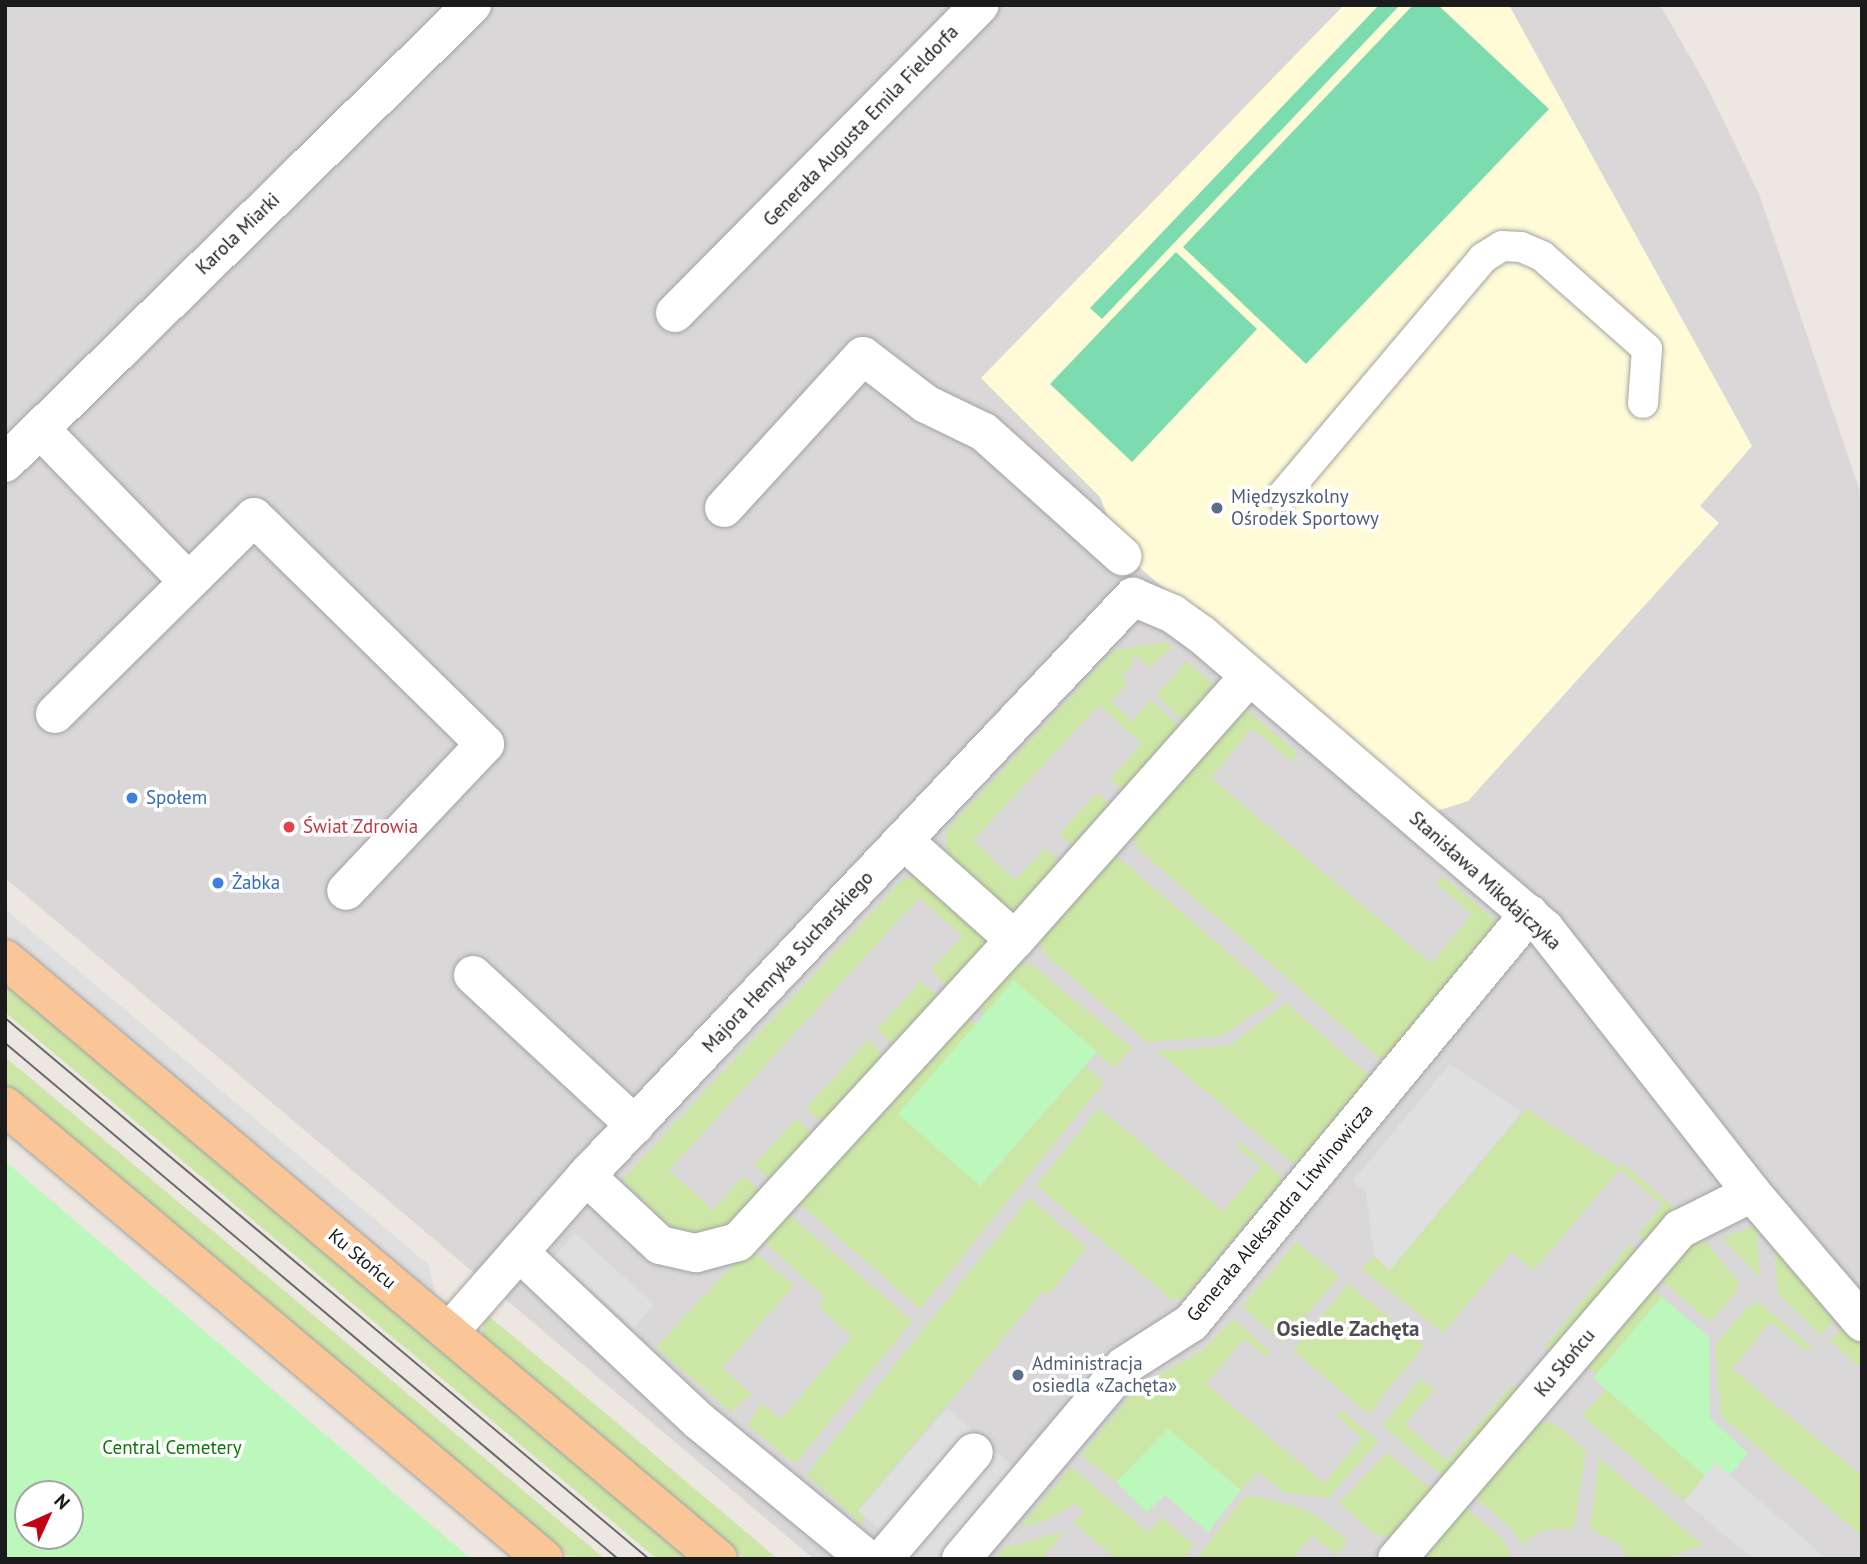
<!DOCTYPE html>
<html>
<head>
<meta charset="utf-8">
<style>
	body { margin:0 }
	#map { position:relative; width:1867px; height:1564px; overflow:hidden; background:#ece7e0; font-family:"PT Sans",sans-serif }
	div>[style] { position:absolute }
	.residential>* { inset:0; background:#d9d7d8 }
	.education>* { inset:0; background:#fffbd7 }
	.grass>* { inset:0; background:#cce7a5 }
	.park>* { inset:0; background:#bcf8bb }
	.pitch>* { inset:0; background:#7ddcaf }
	.parking>* { inset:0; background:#dfdfdf }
	.roads { filter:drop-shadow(0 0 2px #a2a2a2) drop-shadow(0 0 2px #a2a2a2) }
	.pedestrian>* { height:30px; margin:-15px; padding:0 15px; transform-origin:15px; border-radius:15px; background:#fff }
	.minor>* { height:38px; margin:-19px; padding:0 19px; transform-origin:19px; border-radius:19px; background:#fff }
	.primary>* { height:38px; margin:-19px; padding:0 19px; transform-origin:19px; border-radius:19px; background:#fbc697 }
	.tram>* { height:2px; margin:-1px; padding:0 1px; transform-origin:1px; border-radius:1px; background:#696969 }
	.dots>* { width:19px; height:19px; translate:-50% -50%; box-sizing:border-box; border:4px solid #fff; border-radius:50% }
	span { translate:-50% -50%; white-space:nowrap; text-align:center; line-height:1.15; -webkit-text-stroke:7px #fff; paint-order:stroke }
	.street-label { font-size:19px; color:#1b1b1b }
	.service-label { font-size:19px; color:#4e5e75 }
	.left { translate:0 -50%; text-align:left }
	.shop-label { font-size:19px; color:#366cbe }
	.health-label { font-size:19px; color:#be3a42 }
	.park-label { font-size:19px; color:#0d750c }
	.neighbourhood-label { font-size:21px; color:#4e4e4e; font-weight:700 }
	.frame { position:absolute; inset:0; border:7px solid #1b1b1b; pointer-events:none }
	.north { position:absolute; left:14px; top:1480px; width:70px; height:70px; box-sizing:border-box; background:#fff; border:2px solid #a4a4a4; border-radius:50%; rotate:45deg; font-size:19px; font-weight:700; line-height:28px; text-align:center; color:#1b1b1b }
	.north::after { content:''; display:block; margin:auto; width:24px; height:32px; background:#c30214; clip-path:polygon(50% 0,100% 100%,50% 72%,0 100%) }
</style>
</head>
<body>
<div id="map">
	<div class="residential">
		<div style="clip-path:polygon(5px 5px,1660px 5px,1706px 85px,1759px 194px,1862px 497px,1862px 1559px,814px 1559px,5px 878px)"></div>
	</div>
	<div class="education">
		<div style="clip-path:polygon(1344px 5px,1509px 5px,1752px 446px,1700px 506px,1719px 523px,1468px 801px,1434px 812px,1140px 568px,1119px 546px,1100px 497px,981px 378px)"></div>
	</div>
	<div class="grass">
		<div style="clip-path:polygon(1166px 642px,1172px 646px,1150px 668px,1136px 655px,1131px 659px,1134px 663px,1121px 677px,1127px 684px,1111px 702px,1132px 721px,1151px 700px,1187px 733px,1131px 797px,1110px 779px,1142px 744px,1099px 705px,973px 840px,1015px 880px,1045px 848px,1068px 869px,1016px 914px,1008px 913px,947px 858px,946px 831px,1114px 650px)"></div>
		<div style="clip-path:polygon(1187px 661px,1224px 694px,1192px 729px,1156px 695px)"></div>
		<div style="clip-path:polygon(1241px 705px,1298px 753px,1291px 761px,1252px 728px,1211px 778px,1431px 963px,1472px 914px,1436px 883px,1442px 876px,1500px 924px,1383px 1061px,1138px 849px,1132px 836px)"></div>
		<div style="clip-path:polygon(1097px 793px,1119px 812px,1081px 854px,1059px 834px)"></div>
		<div style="clip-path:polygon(1114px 857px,1122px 860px,1279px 997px,1221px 1036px,1147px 1042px,1045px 954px,1038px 938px)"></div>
		<div style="clip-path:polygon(916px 875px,993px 943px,955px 994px,931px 970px,962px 936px,919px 898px,669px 1170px,713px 1210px,744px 1176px,767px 1197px,716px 1238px,674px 1230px,622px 1180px,902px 880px)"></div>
		<div style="clip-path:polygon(1012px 964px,1031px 964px,1132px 1048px,1114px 1068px,1014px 980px,985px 1014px,974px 1004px)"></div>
		<div style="clip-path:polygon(921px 981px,946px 1004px,901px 1052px,877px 1029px)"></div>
		<div style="clip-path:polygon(9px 983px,693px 1559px,657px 1559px,5px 1012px)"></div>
		<div style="clip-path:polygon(1286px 1003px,1371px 1077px,1295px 1165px,1157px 1051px,1229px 1046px)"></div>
		<div style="clip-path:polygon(965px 1014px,976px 1025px,898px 1114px,981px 1186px,1085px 1066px,1104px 1082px,920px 1309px,796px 1200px)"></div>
		<div style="clip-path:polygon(868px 1040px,891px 1062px,830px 1129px,806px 1108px)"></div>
		<div style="clip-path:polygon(5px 1057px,605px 1559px,572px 1559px,5px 1083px)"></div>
		<div style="clip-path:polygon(1099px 1108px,1223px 1211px,1261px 1167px,1237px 1147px,1240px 1142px,1284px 1178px,1183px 1300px,1171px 1299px,1036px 1185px)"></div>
		<div style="clip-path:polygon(1526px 1109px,1620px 1168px,1623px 1164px,1677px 1210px,1654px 1246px,1638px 1234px,1663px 1205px,1620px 1169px,1534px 1270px,1511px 1252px,1443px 1333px,1362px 1269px,1374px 1256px,1390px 1270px)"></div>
		<div style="clip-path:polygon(796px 1119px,820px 1141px,777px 1186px,754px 1165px)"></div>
		<div style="clip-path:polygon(1029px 1198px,1087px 1248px,1048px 1295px,1043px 1291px,858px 1510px,866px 1518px,861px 1523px,806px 1475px)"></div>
		<div style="clip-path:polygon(784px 1210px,912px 1321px,795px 1464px,747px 1425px,762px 1403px,781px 1419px,852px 1336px,818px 1306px,825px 1297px,760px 1238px)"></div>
		<div style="clip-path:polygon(1756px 1226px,1760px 1278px,1722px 1238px)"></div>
		<div style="clip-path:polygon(1773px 1238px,1841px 1313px,1821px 1335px,1778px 1294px)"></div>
		<div style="clip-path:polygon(1697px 1239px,1704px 1240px,1739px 1282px,1736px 1292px,1710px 1322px,1656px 1275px)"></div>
		<div style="clip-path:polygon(1296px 1242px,1339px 1276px,1283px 1343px,1242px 1306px)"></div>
		<div style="clip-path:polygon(1630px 1244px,1641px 1253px,1551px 1351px,1545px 1346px)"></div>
		<div style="clip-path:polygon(749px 1248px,794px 1285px,722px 1368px,752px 1394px,731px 1412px,656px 1347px)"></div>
		<div style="clip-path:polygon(1646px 1282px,1662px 1297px,1596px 1374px,1580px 1360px)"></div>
		<div style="clip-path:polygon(1348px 1284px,1424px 1346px,1368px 1414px,1293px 1350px)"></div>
		<div style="clip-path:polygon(1758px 1302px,1811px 1346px,1806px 1351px,1770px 1322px,1732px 1369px,1862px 1476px,1862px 1536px,1721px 1416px,1715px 1345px,1746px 1308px)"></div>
		<div style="clip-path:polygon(485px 1313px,598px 1407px,778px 1559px,746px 1559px,493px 1346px,482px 1335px)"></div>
		<div style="clip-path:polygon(1233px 1319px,1270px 1351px,1266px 1357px,1244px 1339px,1206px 1384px,1324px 1483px,1362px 1438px,1337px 1417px,1342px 1411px,1378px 1441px,1328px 1498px,1284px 1492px,1257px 1472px,1241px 1490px,1168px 1429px,1116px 1482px,1081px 1455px,1139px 1386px,1203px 1350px)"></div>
		<div style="clip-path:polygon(1848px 1320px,1862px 1338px,1862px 1369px,1830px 1341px)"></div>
		<div style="clip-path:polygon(1421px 1379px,1434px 1390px,1405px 1424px,1447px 1461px,1512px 1385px,1528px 1397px,1452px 1484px,1382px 1425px)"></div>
		<div style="clip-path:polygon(1606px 1389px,1705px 1476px,1684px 1501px,1582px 1416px)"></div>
		<div style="clip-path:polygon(1553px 1422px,1586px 1450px,1574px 1529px,1542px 1530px,1521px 1545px,1513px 1530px,1471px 1494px,1528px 1426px)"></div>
		<div style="clip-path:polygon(1387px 1452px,1440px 1497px,1397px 1534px,1386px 1536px,1375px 1534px,1339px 1503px)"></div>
		<div style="clip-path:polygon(1599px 1458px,1703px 1545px,1664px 1559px,1629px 1559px,1617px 1542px,1590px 1529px)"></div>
		<div style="clip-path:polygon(1071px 1467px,1147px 1532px,1162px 1518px,1194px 1545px,1183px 1559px,1116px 1559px,1073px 1522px,1084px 1512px,1074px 1504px,1049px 1519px,1019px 1528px)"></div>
		<div style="clip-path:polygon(1245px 1496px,1271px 1499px,1313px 1513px,1348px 1541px,1336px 1555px,1312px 1535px,1292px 1559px,1196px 1559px)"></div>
		<div style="clip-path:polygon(1463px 1506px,1502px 1538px,1510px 1554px,1507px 1559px,1425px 1559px,1437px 1535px)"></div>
		<div style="clip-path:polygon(1065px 1531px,1042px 1559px,995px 1559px,1004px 1548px)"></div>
	</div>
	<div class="park">
		<div style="clip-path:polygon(1014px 980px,1097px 1052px,980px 1186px,898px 1114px)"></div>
		<div style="clip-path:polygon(evenodd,5px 1161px,471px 1559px,5px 1559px,5px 1161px,28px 1494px,70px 1494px,70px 1536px,28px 1536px,28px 1494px)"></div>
		<div style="clip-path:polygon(1662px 1297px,1709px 1337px,1710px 1418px,1748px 1453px,1730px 1475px,1715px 1463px,1705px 1476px,1593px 1378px)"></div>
		<div style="clip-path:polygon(1168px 1429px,1241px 1490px,1208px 1532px,1165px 1495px,1147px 1512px,1116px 1482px)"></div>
	</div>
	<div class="pitch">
		<div style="clip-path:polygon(1379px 5px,1399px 6px,1102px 319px,1090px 308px)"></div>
		<div style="clip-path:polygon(1413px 5px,1438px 5px,1549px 109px,1306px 364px,1183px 247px)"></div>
		<div style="clip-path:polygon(1176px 252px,1257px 329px,1132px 462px,1050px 384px)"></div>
	</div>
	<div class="parking">
		<div style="clip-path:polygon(5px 909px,429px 1265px,436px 1299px,5px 936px)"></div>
		<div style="clip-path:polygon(1450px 1064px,1522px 1112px,1390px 1270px,1374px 1256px,1366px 1192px,1353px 1181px)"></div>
		<div style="clip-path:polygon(575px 1233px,654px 1304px,634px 1328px,554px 1257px)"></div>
		<div style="clip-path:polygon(947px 1408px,1017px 1470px,940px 1559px,915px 1559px,858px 1511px)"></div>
		<div style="clip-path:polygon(1715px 1463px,1730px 1475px,1827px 1559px,1753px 1559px,1684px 1501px)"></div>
	</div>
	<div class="roads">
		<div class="pedestrian">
			<div style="left:1282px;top:496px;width:312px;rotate:-49.8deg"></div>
			<div style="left:1483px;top:258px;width:22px;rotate:-32deg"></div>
			<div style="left:1502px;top:246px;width:19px;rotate:3deg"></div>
			<div style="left:1521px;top:247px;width:23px;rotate:23deg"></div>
			<div style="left:1542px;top:256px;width:140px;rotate:41.5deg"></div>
			<div style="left:1647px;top:349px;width:54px;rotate:94.2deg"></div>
		</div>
		<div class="minor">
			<div style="left:675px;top:313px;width:433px;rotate:-45.3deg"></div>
			<div style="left:40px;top:429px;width:212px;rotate:45.8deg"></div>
			<div style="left:5px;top:463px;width:654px;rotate:-44.44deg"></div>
			<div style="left:724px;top:508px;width:206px;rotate:-47.6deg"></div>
			<div style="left:863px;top:356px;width:79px;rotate:37.3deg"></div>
			<div style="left:926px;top:404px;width:64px;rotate:25.8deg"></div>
			<div style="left:984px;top:432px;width:186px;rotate:41.9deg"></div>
			<div style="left:55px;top:714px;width:280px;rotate:-44.7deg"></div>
			<div style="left:254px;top:517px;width:324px;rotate:44.5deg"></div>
			<div style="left:485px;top:744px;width:202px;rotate:133.4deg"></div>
			<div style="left:903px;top:840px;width:150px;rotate:41.8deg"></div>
			<div style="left:473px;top:975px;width:221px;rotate:42.8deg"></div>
			<div style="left:586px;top:1176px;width:101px;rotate:43deg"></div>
			<div style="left:660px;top:1245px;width:37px;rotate:13deg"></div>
			<div style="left:696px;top:1253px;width:43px;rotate:-14.7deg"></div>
			<div style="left:738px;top:1242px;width:410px;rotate:-47.5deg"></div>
			<div style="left:1015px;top:940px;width:353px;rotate:-48.4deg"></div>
			<div style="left:519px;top:1252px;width:247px;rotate:43.2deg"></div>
			<div style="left:699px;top:1421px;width:217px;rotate:39.4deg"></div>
			<div style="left:449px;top:1332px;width:208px;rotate:-48.7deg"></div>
			<div style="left:586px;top:1176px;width:797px;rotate:-46.63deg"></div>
			<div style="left:1133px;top:597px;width:43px;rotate:23deg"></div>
			<div style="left:1173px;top:614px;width:34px;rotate:36deg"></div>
			<div style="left:1201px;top:634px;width:453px;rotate:40.6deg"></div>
			<div style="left:1545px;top:929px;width:335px;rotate:51.9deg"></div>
			<div style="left:1752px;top:1193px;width:170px;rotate:49.5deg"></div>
			<div style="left:883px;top:1559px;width:140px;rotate:-49.6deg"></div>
			<div style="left:961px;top:1559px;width:253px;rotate:-49.8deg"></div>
			<div style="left:1124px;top:1366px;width:80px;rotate:-32.7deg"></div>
			<div style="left:1191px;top:1323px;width:531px;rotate:-50.43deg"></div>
			<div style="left:1397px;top:1559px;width:435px;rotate:-49.4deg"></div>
			<div style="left:1680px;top:1229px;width:80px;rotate:-26.6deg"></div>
		</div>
		<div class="primary">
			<div style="left:5px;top:959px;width:932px;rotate:40.08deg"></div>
			<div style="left:5px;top:1106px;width:704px;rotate:40.05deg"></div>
		</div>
	</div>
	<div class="tram">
		<div style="left:5px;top:1018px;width:841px;rotate:40.03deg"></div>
		<div style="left:5px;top:1043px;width:801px;rotate:40.09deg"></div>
	</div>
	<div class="dots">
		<div style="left:1217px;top:508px;background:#5c6f8a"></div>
		<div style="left:132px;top:798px;background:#3f7fe0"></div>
		<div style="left:289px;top:827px;background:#e0444e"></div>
		<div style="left:218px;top:883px;background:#3f7fe0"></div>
		<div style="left:1018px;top:1375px;background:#5c6f8a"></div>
	</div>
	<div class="street-label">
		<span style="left:861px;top:126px;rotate:-46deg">Generała Augusta Emila Fieldorfa</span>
		<span style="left:238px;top:234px;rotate:-44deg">Karola Miarki</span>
		<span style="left:1485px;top:881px;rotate:42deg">Stanisława Mikołajczyka</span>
		<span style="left:788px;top:962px;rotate:-47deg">Majora Henryka Sucharskiego</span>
		<span style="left:1280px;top:1213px;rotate:-50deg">Generała Aleksandra Litwinowicza</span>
		<span style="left:362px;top:1259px;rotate:40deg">Ku Słońcu</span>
		<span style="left:1565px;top:1363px;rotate:-50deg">Ku Słońcu</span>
	</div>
	<div class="service-label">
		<span class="left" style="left:1231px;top:508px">Międzyszkolny<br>Ośrodek Sportowy</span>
		<span class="left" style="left:1032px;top:1375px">Administracja<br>osiedla «Zachęta»</span>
	</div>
	<div class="shop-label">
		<span class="left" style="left:146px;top:798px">Społem</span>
		<span class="left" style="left:232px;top:883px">Żabka</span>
	</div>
	<div class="health-label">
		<span class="left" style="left:303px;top:827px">Świat Zdrowia</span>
	</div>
	<div class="park-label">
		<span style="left:172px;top:1448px">Central Cemetery</span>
	</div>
	<div class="neighbourhood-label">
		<span style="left:1348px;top:1329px">Osiedle Zachęta</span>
	</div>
	<div class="frame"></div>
	<div class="north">N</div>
</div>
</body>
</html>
